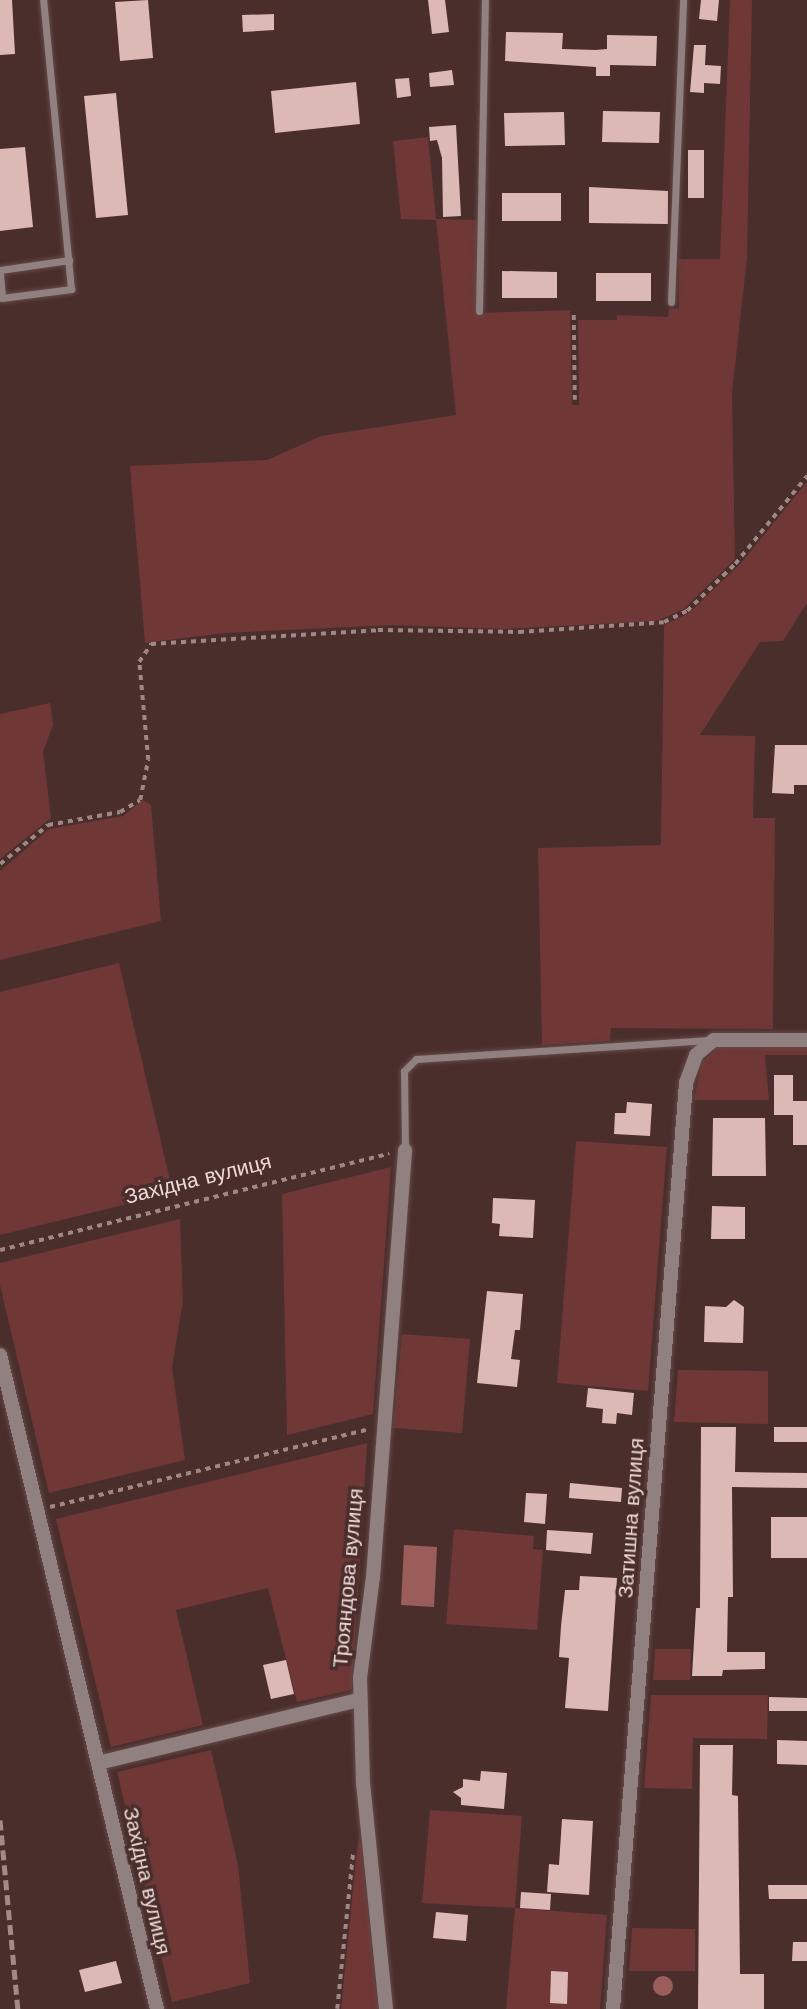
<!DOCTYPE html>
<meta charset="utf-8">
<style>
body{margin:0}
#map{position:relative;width:807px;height:2009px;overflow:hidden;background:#4a2e2c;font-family:"Work Sans",sans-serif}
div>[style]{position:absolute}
.green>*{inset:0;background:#6f3735}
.water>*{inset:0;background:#9a5d5a}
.round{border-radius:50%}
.building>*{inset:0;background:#ddb9b6}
.path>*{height:3.5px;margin-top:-1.75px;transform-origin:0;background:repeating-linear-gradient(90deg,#9e8785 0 5px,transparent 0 10px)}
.roads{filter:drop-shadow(0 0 2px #644a48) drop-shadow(0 0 2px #644a48)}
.lane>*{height:7px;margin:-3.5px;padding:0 3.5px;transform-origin:3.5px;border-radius:3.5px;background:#908180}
.street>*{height:14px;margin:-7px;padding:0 7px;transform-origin:7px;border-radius:7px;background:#908180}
.rail>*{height:5px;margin-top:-2.5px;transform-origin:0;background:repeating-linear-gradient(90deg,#a18a88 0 10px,transparent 0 15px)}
span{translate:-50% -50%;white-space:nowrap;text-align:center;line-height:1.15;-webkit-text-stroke:7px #4a2e2c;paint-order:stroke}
.street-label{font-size:21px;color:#eddad8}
</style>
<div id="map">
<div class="green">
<div style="clip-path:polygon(730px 0,752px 0,747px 258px,732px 393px,735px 559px,684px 609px,657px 621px,505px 629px,393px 625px,225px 633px,145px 643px,130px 466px,267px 460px,321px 436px,456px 415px,436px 220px,401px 219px,393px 141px,428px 137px,436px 219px,477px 220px,476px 313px,570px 310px,572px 405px,579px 405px,578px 320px,617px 320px,617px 315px,668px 317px,669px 309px,679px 308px,679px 259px,720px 259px)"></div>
<div style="clip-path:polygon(807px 482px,807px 603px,783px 641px,760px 642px,700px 735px,755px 736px,753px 818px,775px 818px,773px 1029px,611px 1028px,610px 1041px,542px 1045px,538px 848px,661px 845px,664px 625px,689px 613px,741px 563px)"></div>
<div style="clip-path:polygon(50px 703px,53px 725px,43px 752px,51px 818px,0 859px,0 714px)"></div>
<div style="clip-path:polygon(143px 800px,151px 805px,161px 921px,0 960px,0 871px,49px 829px,123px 816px)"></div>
<div style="clip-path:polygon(119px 963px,173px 1193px,0 1235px,0 992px)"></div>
<div style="clip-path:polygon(730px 1045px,807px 1046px,807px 1055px,765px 1055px,769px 1100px,694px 1100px,702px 1062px,719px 1047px)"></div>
<div style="clip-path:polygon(576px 1141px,667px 1147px,648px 1391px,557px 1383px)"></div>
<div style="clip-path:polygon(391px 1167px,373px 1414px,287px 1435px,282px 1194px)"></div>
<div style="clip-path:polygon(180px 1219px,183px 1301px,172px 1367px,185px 1460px,49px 1493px,0 1285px,0 1263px)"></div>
<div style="clip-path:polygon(402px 1334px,470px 1339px,462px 1433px,393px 1428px)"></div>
<div style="clip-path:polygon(678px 1370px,768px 1371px,768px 1424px,674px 1422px)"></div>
<div style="clip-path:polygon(367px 1443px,352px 1690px,297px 1702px,268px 1588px,176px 1610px,203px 1725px,111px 1747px,56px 1519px)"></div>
<div style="clip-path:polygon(454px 1529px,534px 1536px,533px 1549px,543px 1550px,537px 1630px,446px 1624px)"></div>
<div style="clip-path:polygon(655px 1649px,691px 1649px,690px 1680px,653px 1680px)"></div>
<div style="clip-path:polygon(651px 1695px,768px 1695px,767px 1739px,693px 1738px,692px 1789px,644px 1788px)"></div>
<div style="clip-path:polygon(211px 1750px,238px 1865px,250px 1983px,172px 2002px,117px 1772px)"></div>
<div style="clip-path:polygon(430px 1810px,522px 1816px,515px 1908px,607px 1915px,600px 2009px,506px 2009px,515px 1908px,422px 1903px)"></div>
<div style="clip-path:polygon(360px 1834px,378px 2009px,341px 2009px,357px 1850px)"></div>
<div style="clip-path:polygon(632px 1928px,695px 1929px,695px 1971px,629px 1971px)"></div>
</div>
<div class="water">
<div style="clip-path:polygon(404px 1545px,437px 1547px,434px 1607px,401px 1605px)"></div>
<div class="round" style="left:653px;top:1976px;width:20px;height:20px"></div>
</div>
<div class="building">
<div style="clip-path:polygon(0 0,12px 0,15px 54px,0 55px)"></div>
<div style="clip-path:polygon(148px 0,153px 58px,120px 61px,115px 2px)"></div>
<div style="clip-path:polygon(428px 0,445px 0,449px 32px,432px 34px)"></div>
<div style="clip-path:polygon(701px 0,719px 0,717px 21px,699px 19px)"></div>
<div style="clip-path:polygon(274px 14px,274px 30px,243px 32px,242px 15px)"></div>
<div style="clip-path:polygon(506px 32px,563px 33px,562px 49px,596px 50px,607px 49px,607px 35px,657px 36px,656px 66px,610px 65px,610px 76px,596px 76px,596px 67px,505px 61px)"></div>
<div style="clip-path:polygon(694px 45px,706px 45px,705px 65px,721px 66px,720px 84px,704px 83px,704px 93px,690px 92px)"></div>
<div style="clip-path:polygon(452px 70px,454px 85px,430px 87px,429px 73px)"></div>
<div style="clip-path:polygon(409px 78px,411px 96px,397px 98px,395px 79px)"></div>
<div style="clip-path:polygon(356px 82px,360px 124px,275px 133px,271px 91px)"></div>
<div style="clip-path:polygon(116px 93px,128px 215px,96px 218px,84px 96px)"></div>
<div style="clip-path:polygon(603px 111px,660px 112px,659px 143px,602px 142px)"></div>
<div style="clip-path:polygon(564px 112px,565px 145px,505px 146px,504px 113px)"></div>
<div style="clip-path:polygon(456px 125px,461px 216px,443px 217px,442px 158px,437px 140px,430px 141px,429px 127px)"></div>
<div style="clip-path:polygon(25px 147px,33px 227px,0 231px,0 149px)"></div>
<div style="clip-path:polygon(688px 150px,704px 150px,704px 198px,688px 198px)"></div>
<div style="clip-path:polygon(589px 187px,668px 191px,668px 224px,589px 223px)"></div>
<div style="clip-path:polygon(502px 193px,561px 193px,561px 221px,502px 221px)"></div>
<div style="clip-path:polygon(502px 271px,557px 272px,557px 298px,502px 298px)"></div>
<div style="clip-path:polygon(596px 273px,651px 273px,651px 301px,596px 301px)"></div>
<div style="clip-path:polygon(775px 745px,807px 745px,807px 785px,794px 785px,794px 794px,772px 793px)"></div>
<div style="clip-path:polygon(774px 1075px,793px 1075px,793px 1101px,807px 1101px,807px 1145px,793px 1145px,793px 1115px,774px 1115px)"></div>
<div style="clip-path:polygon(627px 1102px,652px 1104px,650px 1136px,614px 1134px,615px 1113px,626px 1113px)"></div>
<div style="clip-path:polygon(713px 1118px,765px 1118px,766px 1176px,712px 1176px)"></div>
<div style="clip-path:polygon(493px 1198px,535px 1200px,533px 1238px,499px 1236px,500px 1224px,492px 1223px)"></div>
<div style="clip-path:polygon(712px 1206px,745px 1207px,745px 1239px,711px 1239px)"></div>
<div style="clip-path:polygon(487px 1291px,523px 1294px,520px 1330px,515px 1330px,511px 1359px,520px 1360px,517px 1387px,477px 1383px)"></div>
<div style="clip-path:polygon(734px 1300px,744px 1307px,743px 1343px,704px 1342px,705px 1306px,726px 1307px)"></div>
<div style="clip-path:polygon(588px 1388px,634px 1393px,632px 1415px,617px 1413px,616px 1424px,602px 1423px,603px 1409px,586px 1407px)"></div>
<div style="clip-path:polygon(701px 1427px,736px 1427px,735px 1472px,807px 1473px,807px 1488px,732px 1487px,733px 1597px,728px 1597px,727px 1652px,765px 1652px,765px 1669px,723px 1670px,722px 1676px,692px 1676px,696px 1608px,700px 1608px)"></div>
<div style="clip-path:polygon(774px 1427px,807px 1427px,807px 1442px,774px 1442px)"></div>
<div style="clip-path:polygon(570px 1483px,622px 1488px,621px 1502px,569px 1498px)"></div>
<div style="clip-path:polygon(526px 1493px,547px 1494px,545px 1524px,524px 1522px)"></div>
<div style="clip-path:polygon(771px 1517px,807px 1517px,807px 1558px,771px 1558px)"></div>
<div style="clip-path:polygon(547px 1530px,593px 1533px,591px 1554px,546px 1550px)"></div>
<div style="clip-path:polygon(580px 1576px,617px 1578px,608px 1711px,565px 1708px,569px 1658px,559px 1657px,561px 1626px,565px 1590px,579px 1590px)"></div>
<div style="clip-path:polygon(286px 1660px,294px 1694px,271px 1699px,263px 1665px)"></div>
<div style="clip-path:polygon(769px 1697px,807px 1698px,807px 1711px,769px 1711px)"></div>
<div style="clip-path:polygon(777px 1740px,807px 1741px,807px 1765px,777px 1764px)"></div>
<div style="clip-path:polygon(700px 1745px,733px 1745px,732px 1795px,738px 1796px,740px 1974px,764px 1974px,764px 2009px,698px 2009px)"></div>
<div style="clip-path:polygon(481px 1771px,507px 1773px,504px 1809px,461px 1805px,461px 1798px,453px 1792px,463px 1787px,463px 1779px,480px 1781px)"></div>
<div style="clip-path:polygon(562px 1819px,593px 1821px,589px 1895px,547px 1892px,549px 1864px,559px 1865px)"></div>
<div style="clip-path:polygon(768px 1885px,807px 1885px,807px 1899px,769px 1899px)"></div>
<div style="clip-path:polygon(521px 1892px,551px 1894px,550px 1910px,520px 1908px)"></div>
<div style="clip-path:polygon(436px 1912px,468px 1915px,466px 1941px,433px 1938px)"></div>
<div style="clip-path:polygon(793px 1942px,807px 1942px,807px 1961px,792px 1961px)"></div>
<div style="clip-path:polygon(116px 1961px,122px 1983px,85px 1992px,79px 1970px)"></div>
<div style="clip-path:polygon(551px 1971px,568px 1972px,567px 2004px,550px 2003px)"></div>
</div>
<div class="path">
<div style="left:574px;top:315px;width:85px;rotate:89.3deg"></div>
<div style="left:0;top:864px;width:62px;rotate:-39.1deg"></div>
<div style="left:48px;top:825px;width:73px;rotate:-10.2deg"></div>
<div style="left:120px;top:812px;width:23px;rotate:-31deg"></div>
<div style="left:140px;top:800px;width:41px;rotate:-78.7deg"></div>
<div style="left:148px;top:760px;width:98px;rotate:-95.2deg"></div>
<div style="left:139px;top:662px;width:22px;rotate:-56deg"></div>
<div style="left:151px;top:644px;width:227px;rotate:-3.5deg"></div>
<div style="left:378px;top:630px;width:141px;rotate:0.8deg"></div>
<div style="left:519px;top:632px;width:145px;rotate:-3.9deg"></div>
<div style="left:664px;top:622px;width:25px;rotate:-26deg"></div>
<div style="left:687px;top:611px;width:67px;rotate:-44.4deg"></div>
<div style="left:735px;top:564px;width:114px;rotate:-50.7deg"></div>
<div style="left:0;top:1250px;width:401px;rotate:-13.9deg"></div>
<div style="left:50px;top:1507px;width:328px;rotate:-13.7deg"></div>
<div style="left:337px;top:2009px;width:159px;rotate:-84.2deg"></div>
</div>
<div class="roads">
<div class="lane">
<div style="left:0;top:270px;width:70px;rotate:-8.2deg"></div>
<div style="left:0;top:274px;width:24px;rotate:85deg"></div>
<div style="left:2px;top:298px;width:70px;rotate:-7.4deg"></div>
<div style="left:71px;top:289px;width:290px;rotate:-95.5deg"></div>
<div style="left:671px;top:302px;width:302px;rotate:-87.7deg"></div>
<div style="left:479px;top:311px;width:311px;rotate:-88.9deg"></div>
<div style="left:405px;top:1150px;width:79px;rotate:-90.7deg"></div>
<div style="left:404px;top:1071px;width:17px;rotate:-45deg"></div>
<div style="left:416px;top:1059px;width:294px;rotate:-3.7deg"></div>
</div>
<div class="street">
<div style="left:0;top:1355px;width:673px;rotate:76.5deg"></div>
<div style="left:98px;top:1763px;width:268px;rotate:-13.6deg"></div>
<div style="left:386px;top:2009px;width:227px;rotate:-95.8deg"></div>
<div style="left:363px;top:1783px;width:105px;rotate:-91.6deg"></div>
<div style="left:360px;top:1678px;width:102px;rotate:-82.7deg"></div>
<div style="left:373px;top:1577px;width:428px;rotate:-85.7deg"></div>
<div style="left:613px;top:2009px;width:929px;rotate:-85.49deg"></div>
<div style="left:686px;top:1083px;width:30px;rotate:-70deg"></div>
<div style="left:696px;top:1055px;width:23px;rotate:-40deg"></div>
<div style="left:714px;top:1040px;width:93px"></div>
</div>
</div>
<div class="rail">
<div style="left:0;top:1820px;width:190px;rotate:84.6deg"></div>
</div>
<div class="street-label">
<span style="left:198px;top:1179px;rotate:-14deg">Західна вулиця</span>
<span style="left:631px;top:1518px;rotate:-86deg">Затишна вулиця</span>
<span style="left:348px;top:1578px;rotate:-85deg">Трояндова вулиця</span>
<span style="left:147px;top:1881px;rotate:77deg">Західна вулиця</span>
</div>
</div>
